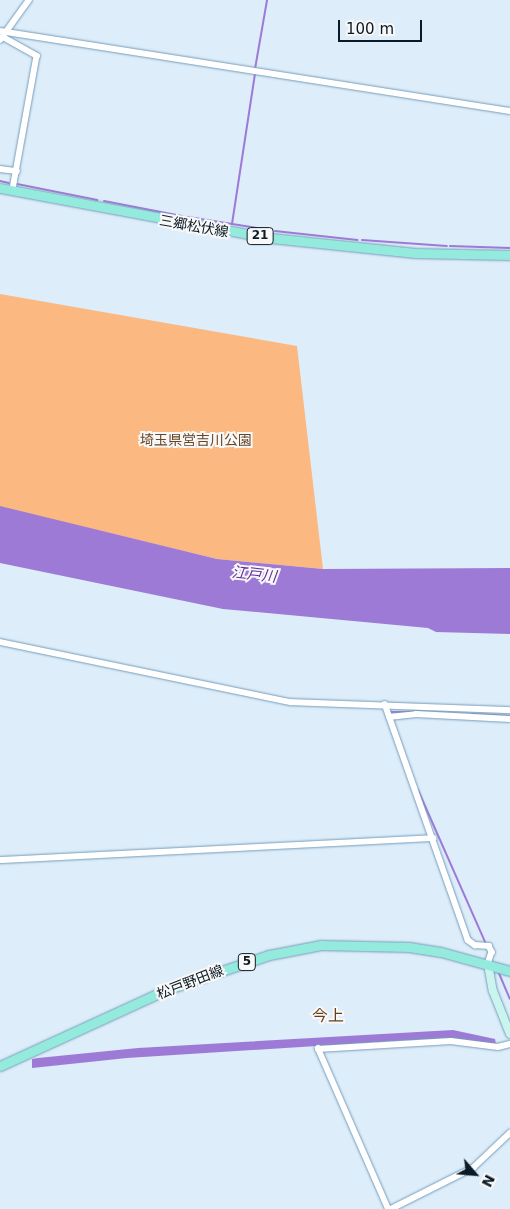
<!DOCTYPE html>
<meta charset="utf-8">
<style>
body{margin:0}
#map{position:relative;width:510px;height:1209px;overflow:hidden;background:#ddedfa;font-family:"DejaVu Sans","Noto Sans JP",sans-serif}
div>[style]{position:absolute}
.green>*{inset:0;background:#fbb981}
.water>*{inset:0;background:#9e7ad7}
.stream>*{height:2px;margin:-1px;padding:0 1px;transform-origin:1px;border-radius:1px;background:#9e7ad7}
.roads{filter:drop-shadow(0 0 1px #769dba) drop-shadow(0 0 1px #769dba)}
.street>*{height:5.5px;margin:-2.75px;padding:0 2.75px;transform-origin:2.75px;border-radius:2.75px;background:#fff}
.secondary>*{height:8px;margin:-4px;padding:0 4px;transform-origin:4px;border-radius:4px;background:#caf4ee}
.primary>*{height:9px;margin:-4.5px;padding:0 4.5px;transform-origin:4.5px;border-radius:4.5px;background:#94eadd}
span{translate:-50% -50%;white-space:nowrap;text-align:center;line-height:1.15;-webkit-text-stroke:4px #f8f8f8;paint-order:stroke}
.shield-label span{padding:1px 4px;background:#f8f8f8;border:1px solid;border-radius:4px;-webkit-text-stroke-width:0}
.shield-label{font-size:12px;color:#0b1a25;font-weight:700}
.street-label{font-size:14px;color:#0b1a25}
.park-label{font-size:14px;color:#694525}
.water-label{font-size:15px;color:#5f2c9a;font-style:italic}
.quarter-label{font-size:16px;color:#6a3f17}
.north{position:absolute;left:450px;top:1149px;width:50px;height:50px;-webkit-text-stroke:4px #f8f8f8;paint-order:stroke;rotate:117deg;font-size:14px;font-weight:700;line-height:20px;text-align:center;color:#0b1a25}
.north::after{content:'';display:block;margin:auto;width:18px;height:22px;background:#0b1a25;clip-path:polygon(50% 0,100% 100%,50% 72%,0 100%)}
.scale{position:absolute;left:338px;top:20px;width:84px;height:22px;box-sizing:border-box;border:2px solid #0b1a25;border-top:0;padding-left:6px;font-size:15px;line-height:18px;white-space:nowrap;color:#0b1a25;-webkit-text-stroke:4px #f8f8f8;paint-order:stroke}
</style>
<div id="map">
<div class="green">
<div style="clip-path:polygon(0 294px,297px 346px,323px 569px,217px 559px,0 507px)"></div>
</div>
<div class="water">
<div style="clip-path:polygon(0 506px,217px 559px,323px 569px,510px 568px,510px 634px,436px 632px,428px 628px,223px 609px,0 563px)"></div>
<div style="clip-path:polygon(453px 1030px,495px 1039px,496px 1044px,451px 1038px,395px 1041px,127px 1058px,32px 1068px,32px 1059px,38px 1058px,138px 1048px)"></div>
</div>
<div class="stream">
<div style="left:255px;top:69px;width:70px;rotate:-80.1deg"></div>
<div style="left:0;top:181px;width:9px;rotate:13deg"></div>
<div style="left:17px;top:184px;width:82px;rotate:11.3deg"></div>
<div style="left:104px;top:201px;width:79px;rotate:10.9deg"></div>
<div style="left:188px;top:217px;width:83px;rotate:9deg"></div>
<div style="left:232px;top:224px;width:152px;rotate:-81.3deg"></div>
<div style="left:275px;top:231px;width:83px;rotate:6.2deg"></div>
<div style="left:362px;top:240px;width:85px;rotate:4deg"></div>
<div style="left:450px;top:246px;width:60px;rotate:1.9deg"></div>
<div style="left:390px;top:712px;width:23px"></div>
<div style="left:472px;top:714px;width:38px;rotate:3deg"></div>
<div style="left:418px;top:790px;width:168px;rotate:66.2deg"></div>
<div style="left:498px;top:971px;width:30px;rotate:67deg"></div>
</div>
<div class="roads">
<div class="street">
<div style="left:0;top:31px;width:516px;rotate:8.91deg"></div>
<div style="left:3px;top:37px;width:39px;rotate:29deg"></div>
<div style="left:37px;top:56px;width:136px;rotate:100.2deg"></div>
<div style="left:0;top:40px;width:49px;rotate:-54.1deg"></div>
<div style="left:0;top:169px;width:17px;rotate:7deg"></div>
<div style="left:0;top:642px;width:297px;rotate:11.7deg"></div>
<div style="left:291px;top:702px;width:219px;rotate:2.1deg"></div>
<div style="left:385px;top:704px;width:250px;rotate:70.6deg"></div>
<div style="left:468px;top:940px;width:9px;rotate:36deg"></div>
<div style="left:475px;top:945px;width:14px;rotate:4deg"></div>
<div style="left:489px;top:946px;width:7px;rotate:63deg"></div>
<div style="left:492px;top:952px;width:13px;rotate:108deg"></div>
<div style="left:389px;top:717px;width:27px;rotate:-6deg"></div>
<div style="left:416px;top:714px;width:94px;rotate:3deg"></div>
<div style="left:0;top:860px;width:434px;rotate:-2.9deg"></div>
<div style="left:388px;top:1209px;width:175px;rotate:-113.6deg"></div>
<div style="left:318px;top:1049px;width:133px;rotate:-3.4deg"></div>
<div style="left:451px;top:1041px;width:47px;rotate:7.3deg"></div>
<div style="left:498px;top:1047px;width:12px;rotate:-14deg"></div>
<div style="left:391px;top:1209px;width:92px;rotate:-26.6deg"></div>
<div style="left:473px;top:1168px;width:51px;rotate:-43.4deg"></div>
</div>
<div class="secondary">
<div style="left:488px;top:964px;width:27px;rotate:80deg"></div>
<div style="left:493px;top:991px;width:46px;rotate:68.4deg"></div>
</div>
<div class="primary">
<div style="left:0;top:188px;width:276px;rotate:10.5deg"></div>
<div style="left:271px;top:238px;width:145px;rotate:5.9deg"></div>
<div style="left:415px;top:253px;width:95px;rotate:1.2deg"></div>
<div style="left:0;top:1066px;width:183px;rotate:-24.6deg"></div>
<div style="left:166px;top:990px;width:109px;rotate:-18.8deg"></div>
<div style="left:269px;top:955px;width:53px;rotate:-10.9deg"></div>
<div style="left:321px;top:945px;width:88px;rotate:1.3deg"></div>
<div style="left:409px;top:947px;width:32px;rotate:9deg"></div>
<div style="left:441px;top:952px;width:72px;rotate:15.4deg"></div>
</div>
</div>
<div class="shield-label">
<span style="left:260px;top:236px">21</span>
<span style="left:247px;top:962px">5</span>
</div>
<div class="street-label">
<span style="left:194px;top:226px;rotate:10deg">三郷松伏線</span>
<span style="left:190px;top:982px;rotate:-21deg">松戸野田線</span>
</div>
<div class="park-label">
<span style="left:196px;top:440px">埼玉県営吉川公園</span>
</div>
<div class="water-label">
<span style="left:254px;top:575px;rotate:6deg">江戸川</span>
</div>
<div class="quarter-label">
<span style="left:328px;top:1016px">今上</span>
</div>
<div class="north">N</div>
<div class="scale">100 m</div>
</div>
